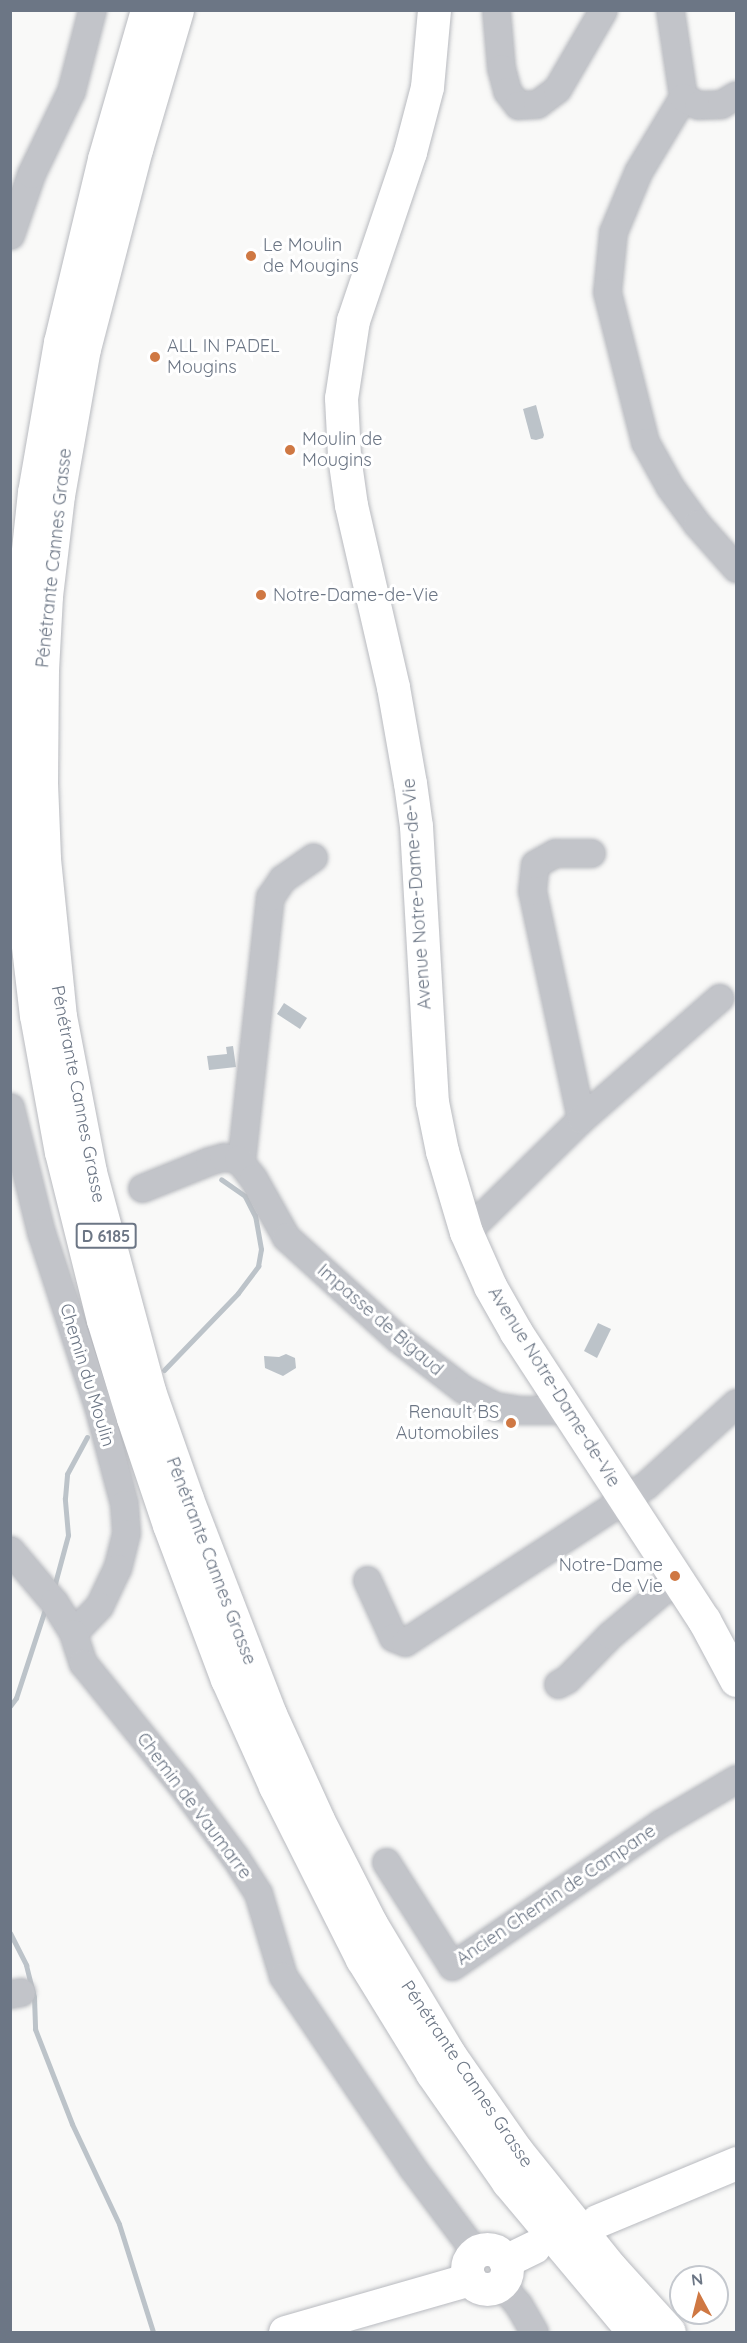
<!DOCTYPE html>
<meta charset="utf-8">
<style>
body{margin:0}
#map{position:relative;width:747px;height:2343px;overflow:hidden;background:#f9f9f8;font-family:Quicksand,sans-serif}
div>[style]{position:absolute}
.water>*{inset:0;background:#bcc3c9}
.stream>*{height:5px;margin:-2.5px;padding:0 2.5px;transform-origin:2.5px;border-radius:2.5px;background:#bcc3c9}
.roads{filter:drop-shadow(0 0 2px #b8babf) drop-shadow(0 0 2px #b8babf)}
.minor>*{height:27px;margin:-13.5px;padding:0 13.5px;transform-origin:13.5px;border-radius:13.5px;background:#c2c4c9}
.major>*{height:33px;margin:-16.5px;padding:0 16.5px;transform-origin:16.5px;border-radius:16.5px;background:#fff}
.major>.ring{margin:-16.5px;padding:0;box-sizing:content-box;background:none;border:33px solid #fff;border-radius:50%}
.highway>*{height:33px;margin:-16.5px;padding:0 16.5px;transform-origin:16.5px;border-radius:16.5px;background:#fff}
.dots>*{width:16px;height:16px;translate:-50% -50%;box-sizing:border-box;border:3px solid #fff;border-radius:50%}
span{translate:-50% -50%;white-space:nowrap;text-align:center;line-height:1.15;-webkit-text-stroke:6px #fff;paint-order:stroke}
.shield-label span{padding:2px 4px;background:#fff;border:2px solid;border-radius:4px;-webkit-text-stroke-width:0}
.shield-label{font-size:16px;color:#6c7685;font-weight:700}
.poi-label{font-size:18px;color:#6c7685}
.left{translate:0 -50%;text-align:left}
.right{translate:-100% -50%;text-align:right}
.street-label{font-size:18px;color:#6c7685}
.frame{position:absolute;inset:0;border:12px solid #6c7685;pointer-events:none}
.north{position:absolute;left:669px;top:2265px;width:60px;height:60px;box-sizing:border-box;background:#fff;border:2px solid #c4c8ce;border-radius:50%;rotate:353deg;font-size:16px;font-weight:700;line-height:24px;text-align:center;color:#6c7685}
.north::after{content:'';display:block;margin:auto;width:21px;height:27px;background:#cf7843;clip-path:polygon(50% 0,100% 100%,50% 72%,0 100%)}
</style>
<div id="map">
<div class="water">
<div style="clip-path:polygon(536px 405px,544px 435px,543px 438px,536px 440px,531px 439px,523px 409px)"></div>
<div style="clip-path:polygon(284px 1003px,307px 1018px,300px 1029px,277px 1014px)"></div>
<div style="clip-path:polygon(233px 1046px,236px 1067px,209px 1070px,207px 1056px,227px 1054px,226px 1047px)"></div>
<div style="clip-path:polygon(598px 1323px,611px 1329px,597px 1358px,584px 1351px)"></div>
<div style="clip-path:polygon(286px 1354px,295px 1358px,296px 1368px,283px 1376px,265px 1368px,264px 1356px,279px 1357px)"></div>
</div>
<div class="stream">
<div style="left:164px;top:1370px;width:107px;rotate:-46.1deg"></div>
<div style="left:238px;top:1293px;width:34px;rotate:-53deg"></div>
<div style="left:258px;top:1266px;width:17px;rotate:-80deg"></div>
<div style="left:261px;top:1249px;width:34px;rotate:-100deg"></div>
<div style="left:255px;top:1216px;width:22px;rotate:-117deg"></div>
<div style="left:245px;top:1196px;width:29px;rotate:-145deg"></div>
<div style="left:54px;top:1587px;width:54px;rotate:-74.9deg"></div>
<div style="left:68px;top:1535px;width:37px;rotate:-95deg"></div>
<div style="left:65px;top:1498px;width:24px;rotate:-85deg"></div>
<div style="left:67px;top:1474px;width:42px;rotate:-61.6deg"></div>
<div style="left:10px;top:1706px;width:10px;rotate:-53deg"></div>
<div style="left:16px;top:1698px;width:97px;rotate:-71.9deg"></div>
<div style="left:10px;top:1933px;width:36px;rotate:63deg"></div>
<div style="left:26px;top:1965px;width:33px;rotate:76deg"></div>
<div style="left:34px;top:1997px;width:32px;rotate:88deg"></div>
<div style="left:35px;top:2029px;width:102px;rotate:68.7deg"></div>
<div style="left:72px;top:2124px;width:110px;rotate:64.8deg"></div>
<div style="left:119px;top:2224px;width:113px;rotate:72.5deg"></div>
</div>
<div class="roads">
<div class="minor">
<div style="left:496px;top:10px;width:58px;rotate:85.1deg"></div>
<div style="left:501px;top:68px;width:24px;rotate:75deg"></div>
<div style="left:507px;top:91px;width:18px;rotate:52deg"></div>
<div style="left:518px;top:105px;width:19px;rotate:-3deg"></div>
<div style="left:537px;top:104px;width:25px;rotate:-37deg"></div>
<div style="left:557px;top:89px;width:91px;rotate:-59.8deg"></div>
<div style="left:670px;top:10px;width:88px;rotate:81.5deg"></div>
<div style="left:683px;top:97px;width:87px;rotate:121deg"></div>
<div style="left:638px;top:172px;width:65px;rotate:112.6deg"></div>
<div style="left:613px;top:232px;width:60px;rotate:95.7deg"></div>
<div style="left:607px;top:292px;width:155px;rotate:75.8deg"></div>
<div style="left:645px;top:442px;width:51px;rotate:60.9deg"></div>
<div style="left:670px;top:487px;width:46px;rotate:53.9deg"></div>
<div style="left:697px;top:524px;width:59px;rotate:48.4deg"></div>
<div style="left:683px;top:97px;width:17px;rotate:28deg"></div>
<div style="left:698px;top:105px;width:23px;rotate:-2deg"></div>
<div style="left:721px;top:104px;width:17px;rotate:-31deg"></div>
<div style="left:10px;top:235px;width:65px;rotate:-71deg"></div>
<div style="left:31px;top:174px;width:92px;rotate:-64.3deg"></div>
<div style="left:71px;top:91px;width:84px;rotate:-75.5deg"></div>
<div style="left:10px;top:1107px;width:129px;rotate:76.1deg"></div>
<div style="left:41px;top:1232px;width:183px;rotate:71.9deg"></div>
<div style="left:98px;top:1406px;width:101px;rotate:75.1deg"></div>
<div style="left:124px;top:1504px;width:29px;rotate:86deg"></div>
<div style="left:126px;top:1533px;width:36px;rotate:104deg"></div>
<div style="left:117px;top:1568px;width:42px;rotate:115.3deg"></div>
<div style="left:99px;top:1606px;width:37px;rotate:134deg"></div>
<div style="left:581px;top:1119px;width:233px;rotate:-102.1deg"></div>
<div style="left:532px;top:891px;width:27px;rotate:-84deg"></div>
<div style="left:535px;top:864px;width:23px;rotate:-29deg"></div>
<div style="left:555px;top:853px;width:36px"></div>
<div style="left:238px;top:1159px;width:7px;rotate:-56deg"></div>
<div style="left:242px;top:1153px;width:258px;rotate:-83.8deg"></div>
<div style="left:270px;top:897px;width:22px;rotate:-56deg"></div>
<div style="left:282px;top:879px;width:38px;rotate:-35deg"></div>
<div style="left:142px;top:1188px;width:72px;rotate:-21.9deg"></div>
<div style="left:209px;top:1161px;width:15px;rotate:-16deg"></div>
<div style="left:223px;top:1157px;width:15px;rotate:8deg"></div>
<div style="left:238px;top:1159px;width:24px;rotate:52deg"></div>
<div style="left:253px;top:1178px;width:68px;rotate:60.8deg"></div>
<div style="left:286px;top:1237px;width:150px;rotate:42.3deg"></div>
<div style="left:397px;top:1338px;width:83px;rotate:37.7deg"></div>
<div style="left:463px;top:1389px;width:36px;rotate:28deg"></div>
<div style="left:495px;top:1406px;width:24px;rotate:9deg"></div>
<div style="left:519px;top:1410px;width:49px"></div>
<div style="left:466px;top:1232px;width:161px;rotate:-44.5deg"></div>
<div style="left:581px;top:1119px;width:184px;rotate:-41.2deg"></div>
<div style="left:10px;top:1550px;width:68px;rotate:49.8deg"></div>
<div style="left:54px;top:1602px;width:36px;rotate:58deg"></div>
<div style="left:73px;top:1633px;width:32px;rotate:72deg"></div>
<div style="left:83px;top:1663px;width:154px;rotate:51.1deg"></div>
<div style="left:180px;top:1783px;width:92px;rotate:53.4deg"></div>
<div style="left:235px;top:1857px;width:43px;rotate:57.4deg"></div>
<div style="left:258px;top:1893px;width:87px;rotate:73.2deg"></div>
<div style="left:283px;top:1976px;width:229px;rotate:56deg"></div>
<div style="left:411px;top:2166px;width:109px;rotate:53.2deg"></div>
<div style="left:367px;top:1580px;width:63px;rotate:65.5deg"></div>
<div style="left:393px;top:1637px;width:13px;rotate:23deg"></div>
<div style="left:405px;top:1642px;width:288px;rotate:-33.1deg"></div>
<div style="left:646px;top:1485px;width:122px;rotate:-42.3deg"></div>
<div style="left:558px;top:1684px;width:10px;rotate:-29deg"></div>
<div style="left:567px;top:1679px;width:62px;rotate:-45.7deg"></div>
<div style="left:610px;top:1635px;width:87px;rotate:-40.3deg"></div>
<div style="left:386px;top:1862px;width:123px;rotate:57.6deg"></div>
<div style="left:452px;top:1966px;width:253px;rotate:-34.4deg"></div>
<div style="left:661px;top:1823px;width:87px;rotate:-30.4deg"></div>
<div style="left:10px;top:1994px;width:11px;rotate:-10deg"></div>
<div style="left:501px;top:2284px;width:26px;rotate:50deg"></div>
<div style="left:518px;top:2304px;width:32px;rotate:60deg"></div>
</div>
<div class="major">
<div style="left:434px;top:10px;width:77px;rotate:95.2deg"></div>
<div style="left:427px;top:87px;width:67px;rotate:104.7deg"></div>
<div style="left:410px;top:152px;width:177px;rotate:108.7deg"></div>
<div style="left:353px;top:320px;width:79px;rotate:98.7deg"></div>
<div style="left:341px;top:398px;width:58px;rotate:87deg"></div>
<div style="left:344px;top:456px;width:49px;rotate:81.9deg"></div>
<div style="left:351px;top:505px;width:187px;rotate:77deg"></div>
<div style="left:393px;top:687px;width:97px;rotate:80deg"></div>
<div style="left:410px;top:783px;width:43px;rotate:82.1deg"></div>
<div style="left:416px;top:826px;width:276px;rotate:86.7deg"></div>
<div style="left:432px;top:1102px;width:50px;rotate:78.5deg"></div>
<div style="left:442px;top:1151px;width:84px;rotate:73.5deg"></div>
<div style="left:466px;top:1232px;width:59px;rotate:66deg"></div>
<div style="left:490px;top:1286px;width:53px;rotate:60.5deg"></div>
<div style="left:516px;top:1332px;width:344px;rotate:56.9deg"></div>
<div style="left:704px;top:1620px;width:68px;rotate:61.9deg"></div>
<div style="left:597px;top:2221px;width:151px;rotate:-22.6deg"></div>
<div class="ring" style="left:467px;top:2249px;width:7px;height:7px"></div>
<div style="left:505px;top:2261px;width:32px;rotate:-26deg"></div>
<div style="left:285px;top:2332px;width:192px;rotate:-16deg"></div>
</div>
<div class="highway">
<div style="left:147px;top:10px;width:155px;rotate:106.1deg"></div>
<div style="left:104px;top:159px;width:188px;rotate:103.5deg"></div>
<div style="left:60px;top:342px;width:152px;rotate:99.8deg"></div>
<div style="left:34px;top:492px;width:144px;rotate:96deg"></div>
<div style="left:19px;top:635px;width:81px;rotate:91.4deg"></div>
<div style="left:17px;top:716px;width:153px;rotate:89.3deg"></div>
<div style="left:19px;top:869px;width:147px;rotate:83.4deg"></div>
<div style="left:36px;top:1015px;width:139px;rotate:79.7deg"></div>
<div style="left:61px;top:1152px;width:173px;rotate:76deg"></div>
<div style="left:103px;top:1320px;width:102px;rotate:73deg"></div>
<div style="left:133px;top:1418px;width:113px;rotate:71.4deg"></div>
<div style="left:169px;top:1525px;width:165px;rotate:69.4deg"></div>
<div style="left:227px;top:1679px;width:117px;rotate:65.8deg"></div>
<div style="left:275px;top:1786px;width:194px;rotate:63.3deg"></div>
<div style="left:362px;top:1959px;width:134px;rotate:58.4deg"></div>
<div style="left:432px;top:2073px;width:133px;rotate:55.1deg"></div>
<div style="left:508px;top:2182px;width:196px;rotate:50deg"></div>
<div style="left:177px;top:10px;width:145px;rotate:106.4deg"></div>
<div style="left:136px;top:149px;width:206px;rotate:104.6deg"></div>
<div style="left:84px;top:348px;width:149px;rotate:100deg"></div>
<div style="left:58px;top:495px;width:102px;rotate:96.8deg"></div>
<div style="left:46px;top:596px;width:73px;rotate:93.1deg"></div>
<div style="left:42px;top:669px;width:114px;rotate:90.5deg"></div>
<div style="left:41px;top:783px;width:76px;rotate:87.7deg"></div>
<div style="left:44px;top:859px;width:158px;rotate:84.2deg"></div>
<div style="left:60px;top:1016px;width:159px;rotate:79.1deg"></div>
<div style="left:90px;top:1172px;width:227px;rotate:74.9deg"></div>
<div style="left:149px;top:1391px;width:114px;rotate:70.6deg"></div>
<div style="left:187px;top:1499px;width:230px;rotate:68.9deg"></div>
<div style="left:270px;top:1714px;width:116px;rotate:65.6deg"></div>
<div style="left:318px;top:1820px;width:117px;rotate:63deg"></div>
<div style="left:371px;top:1924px;width:152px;rotate:59deg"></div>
<div style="left:449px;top:2054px;width:117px;rotate:55.1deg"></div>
<div style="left:516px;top:2150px;width:151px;rotate:51.2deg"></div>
<div style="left:611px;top:2268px;width:86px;rotate:47.8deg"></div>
</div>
</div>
<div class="dots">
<div style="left:251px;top:256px;background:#cf7843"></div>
<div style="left:155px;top:357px;background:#cf7843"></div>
<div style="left:290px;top:450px;background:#cf7843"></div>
<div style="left:261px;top:595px;background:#cf7843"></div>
<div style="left:511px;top:1423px;background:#cf7843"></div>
<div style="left:675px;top:1576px;background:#cf7843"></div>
</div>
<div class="shield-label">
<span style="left:106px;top:1236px">D 6185</span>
</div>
<div class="poi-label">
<span class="left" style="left:263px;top:256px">Le Moulin<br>de Mougins</span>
<span class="left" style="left:167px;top:357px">ALL IN PADEL<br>Mougins</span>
<span class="left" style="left:302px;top:450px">Moulin de<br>Mougins</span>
<span class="left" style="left:273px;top:595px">Notre-Dame-de-Vie</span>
<span class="right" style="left:499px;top:1423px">Renault BS<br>Automobiles</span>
<span class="right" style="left:663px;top:1576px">Notre-Dame<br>de Vie</span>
</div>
<div class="street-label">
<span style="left:54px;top:558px;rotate:-84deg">Pénétrante Cannes Grasse</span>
<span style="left:417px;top:894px;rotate:-94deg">Avenue Notre-Dame-de-Vie</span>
<span style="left:78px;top:1094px;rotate:79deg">Pénétrante Cannes Grasse</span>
<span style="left:380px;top:1320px;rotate:41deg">Impasse de Bigaud</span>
<span style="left:87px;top:1375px;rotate:73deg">Chemin du Moulin</span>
<span style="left:554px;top:1387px;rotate:58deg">Avenue Notre-Dame-de-Vie</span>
<span style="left:211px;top:1561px;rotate:69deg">Pénétrante Cannes Grasse</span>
<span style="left:194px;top:1806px;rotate:53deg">Chemin de Vaumarre</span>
<span style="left:556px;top:1895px;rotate:-34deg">Ancien Chemin de Campane</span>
<span style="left:467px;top:2074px;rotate:56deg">Pénétrante Cannes Grasse</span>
</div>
<div class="frame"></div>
<div class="north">N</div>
</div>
